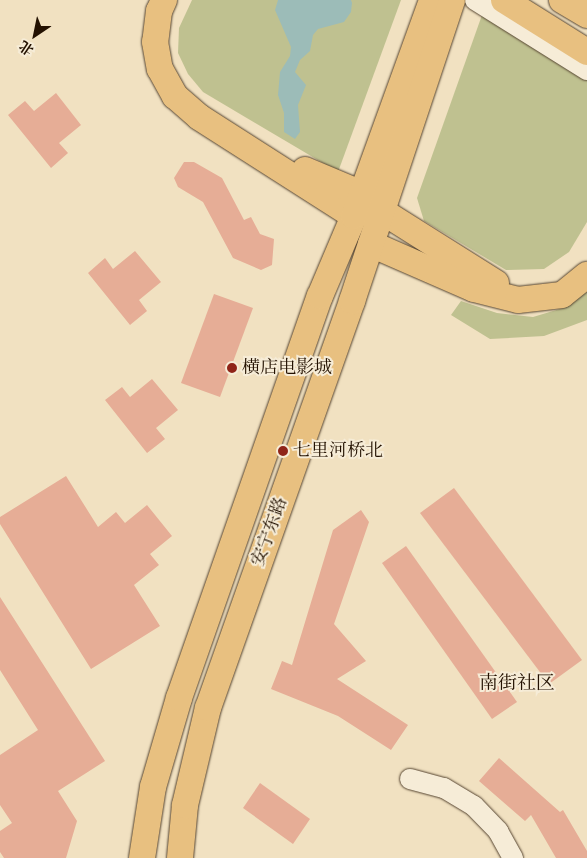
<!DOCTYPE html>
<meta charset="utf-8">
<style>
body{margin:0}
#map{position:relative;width:587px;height:858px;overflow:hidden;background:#f1e1c1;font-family:"Old Standard TT","Noto Serif SC",serif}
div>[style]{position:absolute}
.green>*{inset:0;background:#bfc190}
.water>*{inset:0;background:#9cbcb8}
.building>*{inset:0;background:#e6ad96}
.roads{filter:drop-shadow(0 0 1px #564531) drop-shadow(0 0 1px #564531)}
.minor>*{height:20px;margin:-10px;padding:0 10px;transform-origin:10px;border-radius:10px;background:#f6ecd7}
.major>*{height:26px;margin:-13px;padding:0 13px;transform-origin:13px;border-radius:13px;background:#e8c080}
.dots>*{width:14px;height:14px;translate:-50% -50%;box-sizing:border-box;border:2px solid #f6ecd7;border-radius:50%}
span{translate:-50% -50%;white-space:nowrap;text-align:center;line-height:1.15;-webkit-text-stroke:4px #f6ecd7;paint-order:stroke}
.poi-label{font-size:18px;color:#231101}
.left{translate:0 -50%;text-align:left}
.street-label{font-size:18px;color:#231101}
.neighbourhood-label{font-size:19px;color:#231101}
.north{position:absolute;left:10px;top:10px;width:50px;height:50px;-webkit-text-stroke:4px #f6ecd7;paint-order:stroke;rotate:214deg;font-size:14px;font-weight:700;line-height:20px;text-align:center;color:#231101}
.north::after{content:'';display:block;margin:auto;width:18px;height:22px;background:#231101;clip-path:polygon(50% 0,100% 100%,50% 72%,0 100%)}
</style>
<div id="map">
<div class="green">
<div style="clip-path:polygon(192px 0,401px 0,338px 172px,203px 92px,188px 74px,178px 53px,179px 28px)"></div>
<div style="clip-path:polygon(482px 15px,587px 78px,587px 222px,569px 252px,544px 269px,506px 270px,424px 221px,417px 198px)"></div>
<div style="clip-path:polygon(587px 291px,587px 320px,544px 336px,490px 339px,451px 315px,461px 301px,497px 313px,533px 317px,563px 308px)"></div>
</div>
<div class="water">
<div style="clip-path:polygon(278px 0,351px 0,352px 3px,351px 12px,344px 22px,318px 29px,313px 35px,310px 51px,300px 60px,295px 72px,306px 85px,298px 105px,300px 132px,295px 139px,284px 132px,284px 113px,278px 95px,280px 72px,290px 56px,291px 47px,275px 10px)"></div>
</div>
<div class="building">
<div style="clip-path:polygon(56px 93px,81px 125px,59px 143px,68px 153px,51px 168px,8px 115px,25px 101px,34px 111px)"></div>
<div style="clip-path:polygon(184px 162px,194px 162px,222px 178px,244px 220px,251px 217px,260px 234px,274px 239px,272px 265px,261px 270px,233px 258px,203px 202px,178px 187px,174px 178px)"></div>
<div style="clip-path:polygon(135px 251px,161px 282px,139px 300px,147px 311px,130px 325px,88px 273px,105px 258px,113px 269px)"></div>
<div style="clip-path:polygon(214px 294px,253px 308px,220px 397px,181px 383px)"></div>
<div style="clip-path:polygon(152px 379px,178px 410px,156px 428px,165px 439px,147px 453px,105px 400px,122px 387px,130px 397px)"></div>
<div style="clip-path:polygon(66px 476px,98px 527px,116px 512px,125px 523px,147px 505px,172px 536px,150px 554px,159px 565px,134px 585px,160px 626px,91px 669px,0 524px,0 517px)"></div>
<div style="clip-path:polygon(454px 488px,582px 660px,549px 684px,420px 513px)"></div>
<div style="clip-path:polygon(361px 510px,369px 522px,334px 624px,366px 661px,337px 679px,408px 725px,391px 750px,338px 716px,271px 689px,282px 661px,292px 665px,333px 530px)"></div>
<div style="clip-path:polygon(406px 546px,517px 702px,492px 719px,382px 563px)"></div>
<div style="clip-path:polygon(0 597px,105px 761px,58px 791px,77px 821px,66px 858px,4px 858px,0 852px,0 831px,12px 823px,0 805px,0 755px,38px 730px,0 670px)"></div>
<div style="clip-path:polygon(499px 758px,560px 812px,563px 810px,587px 851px,587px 858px,556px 858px,531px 815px,525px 821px,479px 781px)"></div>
<div style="clip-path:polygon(260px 783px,310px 819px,293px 844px,243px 808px)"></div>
</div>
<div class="roads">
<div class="minor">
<div style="left:475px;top:0;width:132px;rotate:32deg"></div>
<div style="left:410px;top:779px;width:35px;rotate:15deg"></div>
<div style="left:444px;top:788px;width:35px;rotate:31deg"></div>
<div style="left:474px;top:806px;width:35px;rotate:46deg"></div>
<div style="left:498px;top:831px;width:31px;rotate:61deg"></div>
</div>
<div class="major">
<div style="left:164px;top:0;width:12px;rotate:114deg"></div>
<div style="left:159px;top:11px;width:31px;rotate:97deg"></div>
<div style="left:155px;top:42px;width:27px;rotate:80deg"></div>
<div style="left:160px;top:69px;width:31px;rotate:61deg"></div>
<div style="left:175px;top:96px;width:32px;rotate:41deg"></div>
<div style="left:199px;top:117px;width:184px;rotate:32.6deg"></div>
<div style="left:504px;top:0;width:98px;rotate:32.1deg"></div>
<div style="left:562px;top:0;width:29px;rotate:31deg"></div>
<div style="left:305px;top:170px;width:62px;rotate:22.8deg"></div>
<div style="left:380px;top:210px;width:137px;rotate:32.2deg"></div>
<div style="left:371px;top:244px;width:112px;rotate:23.6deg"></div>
<div style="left:474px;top:289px;width:45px;rotate:14deg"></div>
<div style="left:518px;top:300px;width:44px;rotate:-6.5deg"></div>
<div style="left:562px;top:295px;width:32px;rotate:-39deg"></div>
<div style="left:142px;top:858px;width:72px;rotate:-81.2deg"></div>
<div style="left:153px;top:787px;width:93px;rotate:-73.7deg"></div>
<div style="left:179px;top:698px;width:426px;rotate:-70.7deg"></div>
<div style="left:320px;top:296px;width:87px;rotate:-67deg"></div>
<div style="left:354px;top:216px;width:230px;rotate:-70.1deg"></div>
<div style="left:180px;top:858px;width:53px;rotate:-84.6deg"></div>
<div style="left:185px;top:805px;width:100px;rotate:-76.7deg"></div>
<div style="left:208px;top:708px;width:432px;rotate:-70.5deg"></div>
<div style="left:352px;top:301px;width:317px;rotate:-71.6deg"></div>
</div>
</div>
<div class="dots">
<div style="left:232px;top:368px;background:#8f2418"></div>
<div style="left:283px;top:451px;background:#8f2418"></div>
</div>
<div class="poi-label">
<span class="left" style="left:242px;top:368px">横店电影城</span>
<span class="left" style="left:293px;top:451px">七里河桥北</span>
</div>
<div class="street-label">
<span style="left:270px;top:532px;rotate:-70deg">安宁东路</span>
</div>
<div class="neighbourhood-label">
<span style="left:517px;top:685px">南街社区</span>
</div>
<div class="north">北</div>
</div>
